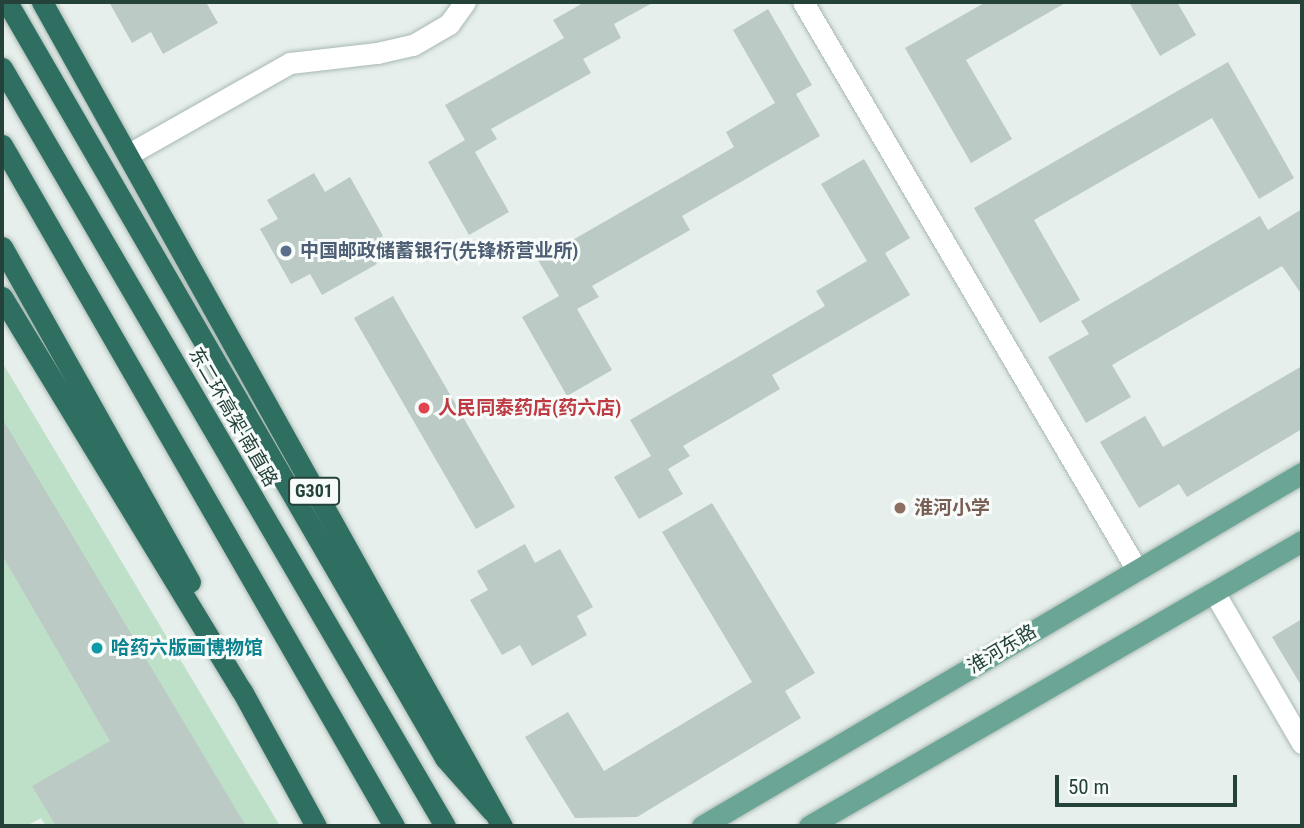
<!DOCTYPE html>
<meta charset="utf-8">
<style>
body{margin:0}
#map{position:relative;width:1304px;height:828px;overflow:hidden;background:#e6efeb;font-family:"Roboto Condensed","Noto Sans SC",sans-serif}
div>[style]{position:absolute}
.green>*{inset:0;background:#bfe0c8}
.building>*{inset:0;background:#bbcac4}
.roads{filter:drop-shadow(0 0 2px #a8b8b2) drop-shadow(0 0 2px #a8b8b2)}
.minor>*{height:21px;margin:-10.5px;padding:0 10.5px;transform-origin:10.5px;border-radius:10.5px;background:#fff}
.major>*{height:21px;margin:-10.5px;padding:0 10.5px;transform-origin:10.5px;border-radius:10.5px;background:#6aa596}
.highway>*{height:21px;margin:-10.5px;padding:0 10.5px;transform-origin:10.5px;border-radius:10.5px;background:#2f6f62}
.dots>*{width:19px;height:19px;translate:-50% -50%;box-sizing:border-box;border:4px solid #f7fbf9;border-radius:50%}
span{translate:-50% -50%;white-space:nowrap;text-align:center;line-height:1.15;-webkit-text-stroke:6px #f7fbf9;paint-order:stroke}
.shield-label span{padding:2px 5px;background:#f7fbf9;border:2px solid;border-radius:5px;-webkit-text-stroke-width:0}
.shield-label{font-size:18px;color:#24423a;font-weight:700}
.service-label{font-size:19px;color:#4e5e75;font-weight:700}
.left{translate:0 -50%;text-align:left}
.health-label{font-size:19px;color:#be3a42;font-weight:700}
.street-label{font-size:19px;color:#24423a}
.education-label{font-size:19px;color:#785e54;font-weight:700}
.culture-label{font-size:19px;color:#0d838f;font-weight:700}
.frame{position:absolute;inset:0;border:4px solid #24423a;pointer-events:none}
.scale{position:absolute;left:1055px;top:775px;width:182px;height:32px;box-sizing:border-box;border:4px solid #24423a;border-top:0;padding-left:9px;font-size:21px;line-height:24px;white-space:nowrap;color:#24423a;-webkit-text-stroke:5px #f7fbf9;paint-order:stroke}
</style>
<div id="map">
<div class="green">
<div style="clip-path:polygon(2px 362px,280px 826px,46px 826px,41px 818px,26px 826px,2px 826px)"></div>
</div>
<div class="building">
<div style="clip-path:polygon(109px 2px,211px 2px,207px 4px,218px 23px,163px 54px,151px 32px,132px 43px)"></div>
<div style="clip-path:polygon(585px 2px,654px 2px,614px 24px,621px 38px,583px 59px,591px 73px,491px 129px,497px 139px,475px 152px,509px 212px,469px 235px,428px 162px,465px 140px,445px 105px,564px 38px,553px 20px)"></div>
<div style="clip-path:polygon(986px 2px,1067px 2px,966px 60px,1012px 139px,971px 163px,905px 48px)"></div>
<div style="clip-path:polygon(1129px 2px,1177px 2px,1196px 35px,1160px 56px)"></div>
<div style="clip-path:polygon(768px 9px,812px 85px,796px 94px,820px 136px,682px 216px,690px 230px,592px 286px,599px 297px,577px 309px,612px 370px,567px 396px,522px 317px,559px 296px,538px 260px,734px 147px,726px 132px,775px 103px,733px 30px)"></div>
<div style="clip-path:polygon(1228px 62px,1294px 178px,1259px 199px,1212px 118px,1034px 220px,1080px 300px,1040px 323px,974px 208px)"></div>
<div style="clip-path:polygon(864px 159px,910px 238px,885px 253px,910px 295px,772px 375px,780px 389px,683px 446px,690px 456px,668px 469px,683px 494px,639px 519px,614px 477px,651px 456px,630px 420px,825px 306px,816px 291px,867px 261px,821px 184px)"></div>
<div style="clip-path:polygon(314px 173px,325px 192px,350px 177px,383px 236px,366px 245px,377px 264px,322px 295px,310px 274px,291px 284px,260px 229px,278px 219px,267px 200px)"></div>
<div style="clip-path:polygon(1302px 209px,1302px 295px,1282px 266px,1112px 365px,1131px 397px,1086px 423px,1048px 357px,1089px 334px,1081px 321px,1260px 216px,1268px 230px)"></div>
<div style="clip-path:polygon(393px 296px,515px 507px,476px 529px,354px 318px)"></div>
<div style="clip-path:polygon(1302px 366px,1302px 429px,1187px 497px,1179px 484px,1139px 508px,1100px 442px,1145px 416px,1163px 447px)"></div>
<div style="clip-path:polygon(2px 418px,246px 826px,56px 826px,32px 786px,110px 741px,2px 555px)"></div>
<div style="clip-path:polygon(712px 503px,815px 673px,785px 691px,801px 718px,637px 817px,575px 818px,525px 737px,568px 712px,604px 771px,752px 682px,662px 532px)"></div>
<div style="clip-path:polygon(525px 544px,535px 563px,560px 549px,593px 607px,577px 616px,587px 635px,532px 666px,520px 645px,502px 655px,470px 600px,488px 590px,477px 571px)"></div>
<div style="clip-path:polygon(1302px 619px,1302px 687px,1272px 637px)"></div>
</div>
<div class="roads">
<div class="minor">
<div style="left:803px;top:2px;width:659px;rotate:59.54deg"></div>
<div style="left:129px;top:154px;width:185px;rotate:-29.5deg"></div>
<div style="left:290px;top:63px;width:88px;rotate:-6.6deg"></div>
<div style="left:377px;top:53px;width:37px;rotate:-13deg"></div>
<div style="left:413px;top:45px;width:42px;rotate:-30.3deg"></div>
<div style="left:449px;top:24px;width:27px;rotate:-54deg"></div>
<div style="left:1214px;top:592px;width:175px;rotate:59.8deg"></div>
</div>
<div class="major">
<div style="left:702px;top:826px;width:696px;rotate:-30.47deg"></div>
<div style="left:809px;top:826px;width:569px;rotate:-30.03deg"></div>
</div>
<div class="highway">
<div style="left:7px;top:2px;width:874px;rotate:59.91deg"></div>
<div style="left:445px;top:758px;width:71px;rotate:48.4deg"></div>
<div style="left:42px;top:2px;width:944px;rotate:60.83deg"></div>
<div style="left:2px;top:68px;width:878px;rotate:59.7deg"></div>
<div style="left:2px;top:145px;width:786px;rotate:60.07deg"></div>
<div style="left:2px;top:247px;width:384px;rotate:60.7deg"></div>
<div style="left:2px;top:297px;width:461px;rotate:58.7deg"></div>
<div style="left:242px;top:691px;width:154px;rotate:61.3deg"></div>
</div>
</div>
<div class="dots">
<div style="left:286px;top:251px;background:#5c6f8a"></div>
<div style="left:424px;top:408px;background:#e0444e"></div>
<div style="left:900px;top:508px;background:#8d6e63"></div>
<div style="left:97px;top:648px;background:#0f9aa8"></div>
</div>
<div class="shield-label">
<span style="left:314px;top:491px">G301</span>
</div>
<div class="service-label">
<span class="left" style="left:300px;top:251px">中国邮政储蓄银行(先锋桥营业所)</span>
</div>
<div class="health-label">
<span class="left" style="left:438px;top:408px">人民同泰药店(药六店)</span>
</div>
<div class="street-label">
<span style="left:233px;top:417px;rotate:60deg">东二环高架-南直路</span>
<span style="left:1002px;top:649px;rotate:-31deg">淮河东路</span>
</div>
<div class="education-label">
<span class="left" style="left:914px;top:508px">淮河小学</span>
</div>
<div class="culture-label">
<span class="left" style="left:111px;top:648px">哈药六版画博物馆</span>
</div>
<div class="frame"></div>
<div class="scale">50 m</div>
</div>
